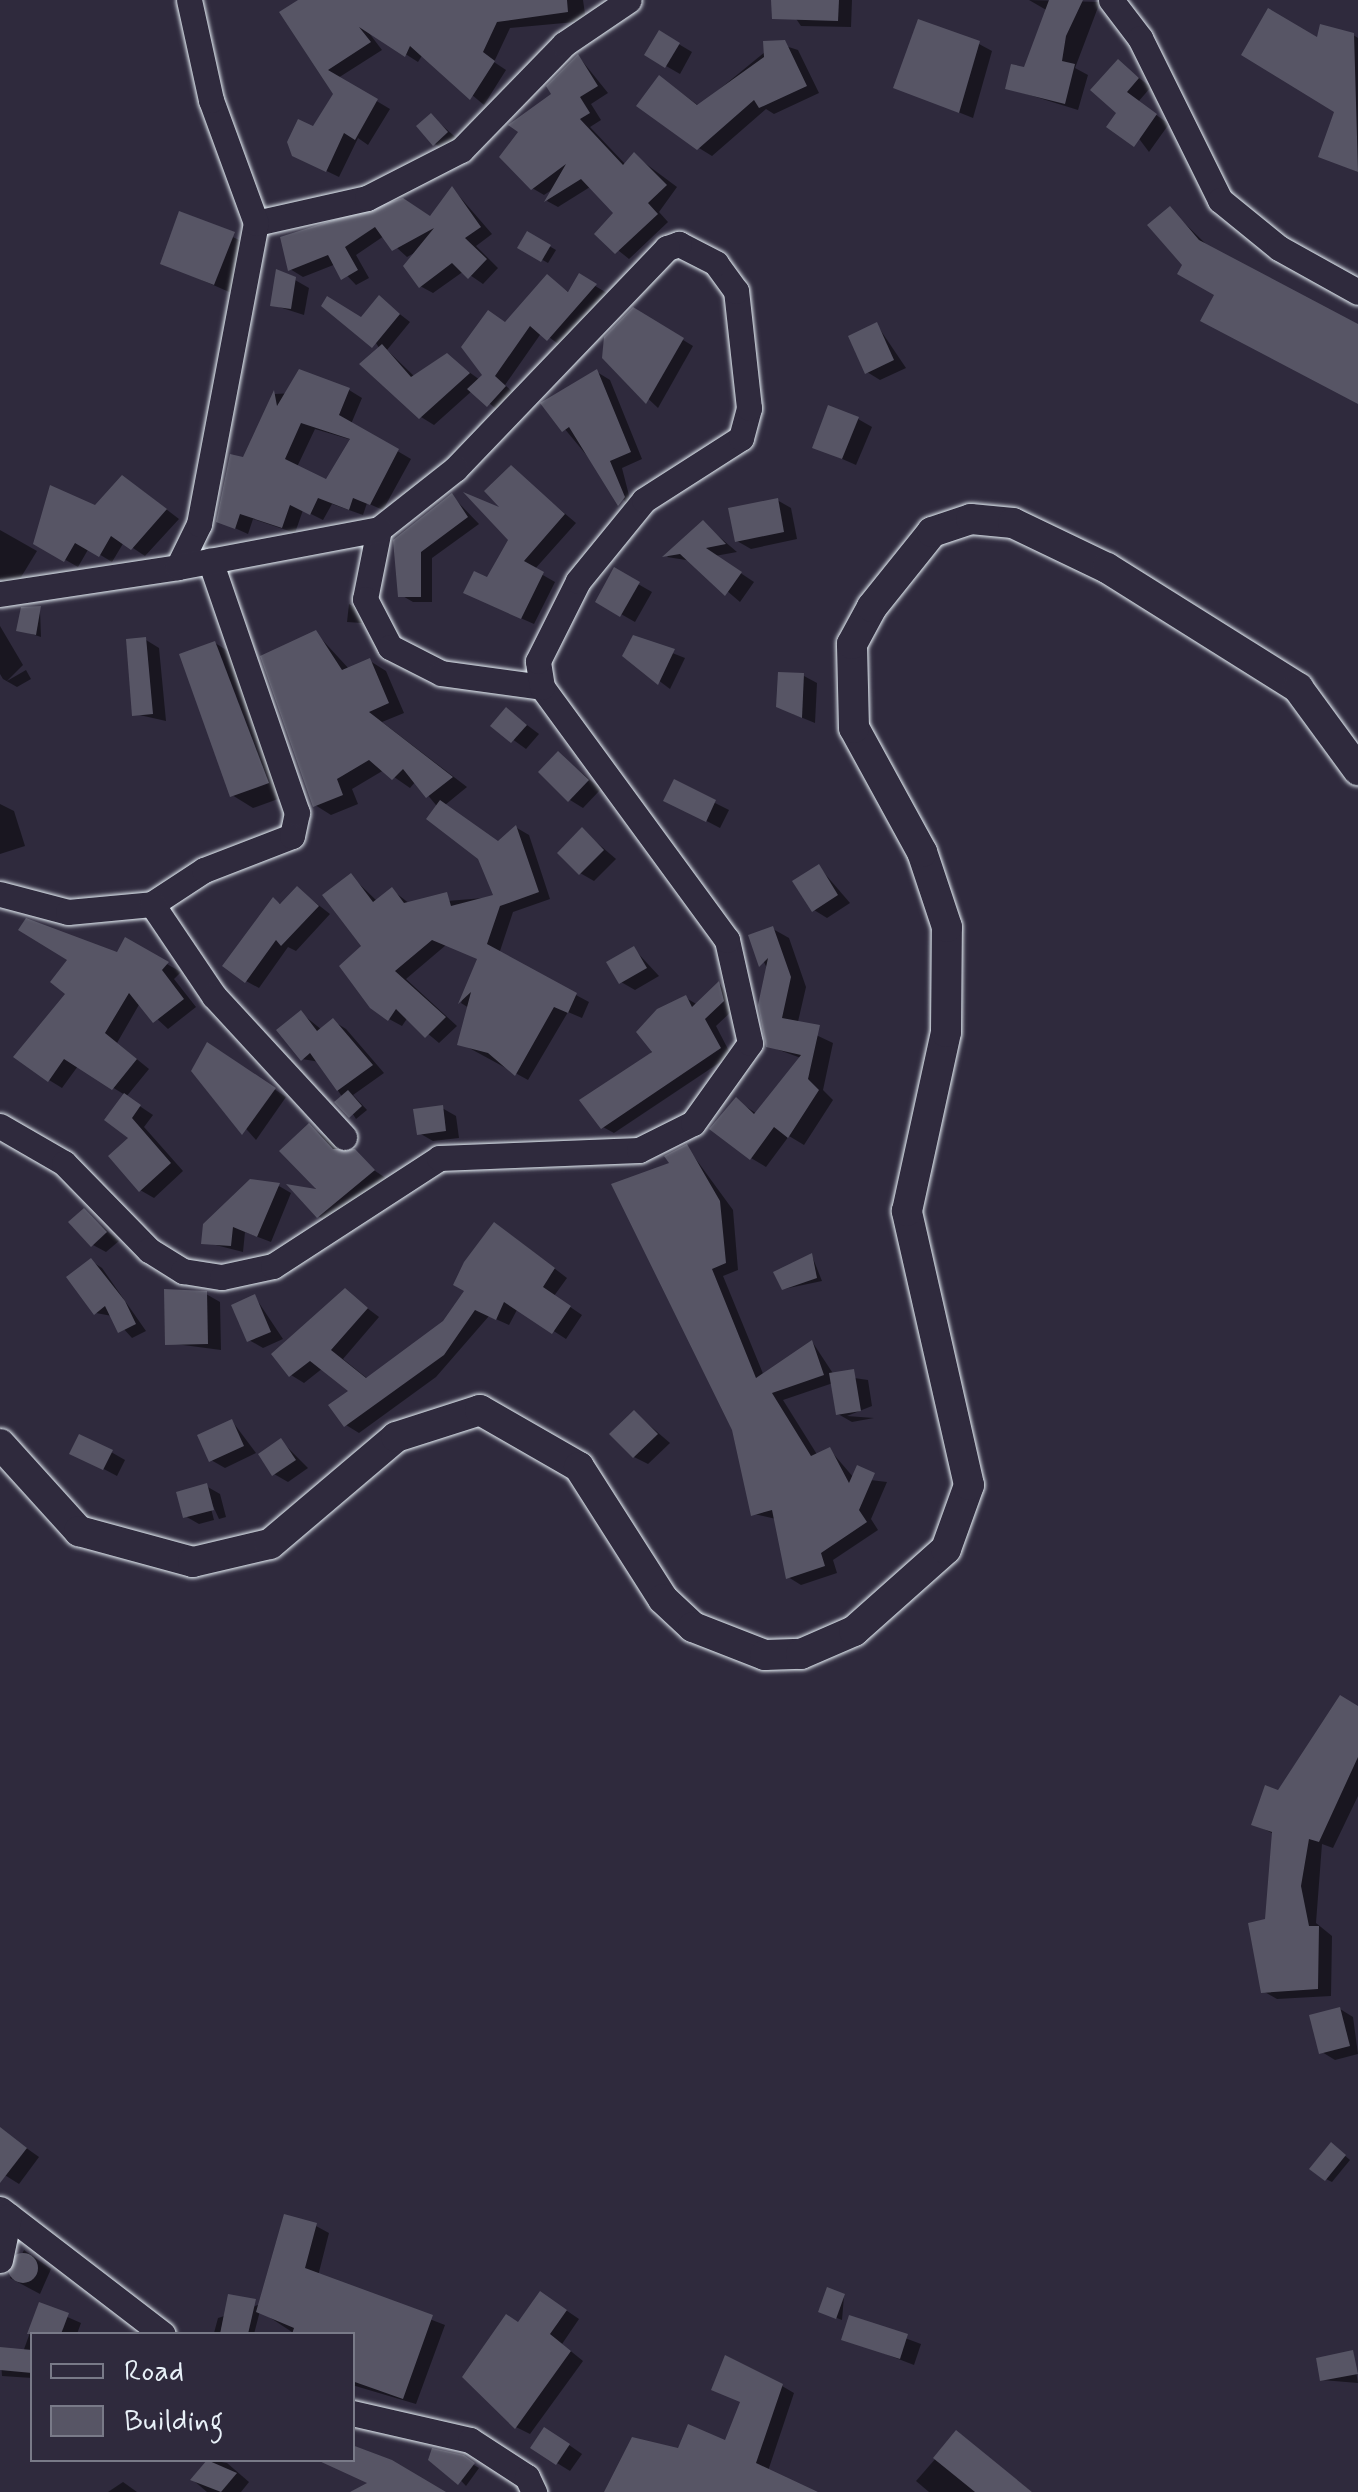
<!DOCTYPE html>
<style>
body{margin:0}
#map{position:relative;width:1358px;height:2492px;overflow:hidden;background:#2f2a3d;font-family:Mynerve,sans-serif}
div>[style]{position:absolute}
.shadow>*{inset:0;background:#0007}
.building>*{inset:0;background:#575565}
.round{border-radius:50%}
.roads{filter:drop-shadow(0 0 2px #e8f1f8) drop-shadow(0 0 2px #e8f1f8)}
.minor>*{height:25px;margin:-12.5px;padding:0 12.5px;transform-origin:12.5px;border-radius:12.5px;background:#2f2a3d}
.tertiary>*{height:30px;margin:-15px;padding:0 15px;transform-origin:15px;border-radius:15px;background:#2f2a3d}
span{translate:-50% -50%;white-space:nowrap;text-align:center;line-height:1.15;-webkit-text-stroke:8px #2f2a3d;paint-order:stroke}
.legend{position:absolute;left:30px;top:2332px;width:325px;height:130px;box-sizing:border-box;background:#2f2a3d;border:2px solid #797a88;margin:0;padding:12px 18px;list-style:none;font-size:30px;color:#e8f1f8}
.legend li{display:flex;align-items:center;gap:20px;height:50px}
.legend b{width:50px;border:2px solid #797a88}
</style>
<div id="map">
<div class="shadow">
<div style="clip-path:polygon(302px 0,583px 0,586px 21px,510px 28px,494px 62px,506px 70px,484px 105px,423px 54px,418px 62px,366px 29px,382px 50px,338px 78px,390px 109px,368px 145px,358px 138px,339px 177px,308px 162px,335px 94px)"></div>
<div style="clip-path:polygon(783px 0,852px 0,851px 27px,801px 26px)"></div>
<div style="clip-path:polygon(1029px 0,1100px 2px,1075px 68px,1088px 75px,1078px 110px,1007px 88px,1026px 70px,1048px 11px)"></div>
<div style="clip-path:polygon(660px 33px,692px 52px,680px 74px,647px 55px)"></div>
<div style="clip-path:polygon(1353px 35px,1358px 38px,1358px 172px,1321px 156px,1337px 111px,1319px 40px)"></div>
<div style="clip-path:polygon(776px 43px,798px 50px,819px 93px,774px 114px,766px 109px,712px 156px,699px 148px,672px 86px,699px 106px)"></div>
<div style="clip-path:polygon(979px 44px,992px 51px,973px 118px,896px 87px)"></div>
<div style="clip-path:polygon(579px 57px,608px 93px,591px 104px,601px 120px,590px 127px,626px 165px,634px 155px,677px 187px,659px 212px,668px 222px,629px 259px,598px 234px,616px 213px,590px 187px,558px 207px,547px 201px,556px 187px,544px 195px,532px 188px,554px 95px)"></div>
<div style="clip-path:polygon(1118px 62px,1151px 87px,1138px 102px,1169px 124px,1149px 152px,1119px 112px)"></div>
<div style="clip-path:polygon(431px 116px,460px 141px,448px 152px,435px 144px)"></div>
<div style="clip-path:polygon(453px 189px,492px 234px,476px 246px,498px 268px,483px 284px,464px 271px,433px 293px,420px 286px,418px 251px,407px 257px,384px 236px,356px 255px,369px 278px,356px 285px,336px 264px,303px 277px,290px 269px,282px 239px,431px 219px)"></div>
<div style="clip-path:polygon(1170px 209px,1213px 251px,1358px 330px,1358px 400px,1185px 265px)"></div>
<div style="clip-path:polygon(181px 214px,255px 247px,236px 295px,163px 263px)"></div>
<div style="clip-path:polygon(528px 234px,556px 250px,548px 263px,520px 247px)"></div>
<div style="clip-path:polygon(547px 277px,570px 293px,580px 277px,607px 293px,561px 346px,542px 332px,505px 385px,516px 395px,500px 412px,473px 390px,434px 425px,421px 417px,362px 320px,379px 298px,410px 322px,387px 350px,415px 377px,447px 356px,480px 380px,506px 324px)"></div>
<div style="clip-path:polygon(295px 280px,309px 288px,304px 315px,273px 305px)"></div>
<div style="clip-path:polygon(634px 310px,693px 346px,658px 408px,604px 357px)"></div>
<div style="clip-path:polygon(877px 325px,906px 368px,880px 380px,867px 372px)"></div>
<div style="clip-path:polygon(597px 372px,610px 380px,642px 459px,622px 468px,633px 511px,544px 404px)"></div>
<div style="clip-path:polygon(evenodd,349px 390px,362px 398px,351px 424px,411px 459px,383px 510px,367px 503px,363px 515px,332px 504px,323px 520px,303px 510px,295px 533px,253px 519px,248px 534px,219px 521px,275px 394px,349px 390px,315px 429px,352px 440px,327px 482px,297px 467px,315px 429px)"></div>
<div style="clip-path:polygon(858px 419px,872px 427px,856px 465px,815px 447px)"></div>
<div style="clip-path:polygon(511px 468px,576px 523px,534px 570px,555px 582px,534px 624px,478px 599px,511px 539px)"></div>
<div style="clip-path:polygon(136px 486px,179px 519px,145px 556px,124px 542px,112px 562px,89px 548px,78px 567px,36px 543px)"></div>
<div style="clip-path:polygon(452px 496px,479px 524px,432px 558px,432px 602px,413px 602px,401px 595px,396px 541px)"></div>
<div style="clip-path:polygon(777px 500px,791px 508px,797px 539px,751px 549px,737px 541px)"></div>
<div style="clip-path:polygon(703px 523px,737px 552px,715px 556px,754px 582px,740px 602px,692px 561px,667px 557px)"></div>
<div style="clip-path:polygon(0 530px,37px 551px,15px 587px,0 579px)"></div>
<div style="clip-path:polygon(615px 571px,652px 592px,635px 622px,598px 601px)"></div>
<div style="clip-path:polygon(349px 604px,356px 608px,362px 623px,347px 622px)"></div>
<div style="clip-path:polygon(40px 611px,41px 637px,19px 630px)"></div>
<div style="clip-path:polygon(0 626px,23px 665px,7px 681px,26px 670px,31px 679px,17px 687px,3px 679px,0 674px)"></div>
<div style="clip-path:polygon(316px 633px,350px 670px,370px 661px,386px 671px,404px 713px,382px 722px,467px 787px,445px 805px,499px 843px,517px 828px,529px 835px,550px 899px,513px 912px,499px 954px,589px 1002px,582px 1018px,568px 1012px,528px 1080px,460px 1043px,469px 1008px,461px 1003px,480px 959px,446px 945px,406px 979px,457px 1026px,439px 1043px,408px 1017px,402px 1026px,389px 1019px,351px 876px,378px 902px,392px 890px,410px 904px,496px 897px,480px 858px,416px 781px,410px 788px,384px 770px,352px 789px,358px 804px,331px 815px,315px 805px)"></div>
<div style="clip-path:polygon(634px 638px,685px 658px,670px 689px,626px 656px)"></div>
<div style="clip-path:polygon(146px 640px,159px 648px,166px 721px,135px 714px)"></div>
<div style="clip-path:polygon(215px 643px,236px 656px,289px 795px,253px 808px,232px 795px)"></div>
<div style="clip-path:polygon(804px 676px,817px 683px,815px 723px,793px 714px)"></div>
<div style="clip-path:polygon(507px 710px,539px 734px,526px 749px,494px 726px)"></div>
<div style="clip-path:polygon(559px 754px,601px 789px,583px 808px,570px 800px)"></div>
<div style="clip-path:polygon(675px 783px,729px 810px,720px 828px,676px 805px)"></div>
<div style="clip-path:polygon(0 804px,14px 811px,25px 846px,0 854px)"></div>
<div style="clip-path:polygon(582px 830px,616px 859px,594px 881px,580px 873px)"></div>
<div style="clip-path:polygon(819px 867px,850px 903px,827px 918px,814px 910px)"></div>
<div style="clip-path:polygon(298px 889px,330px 914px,296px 951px,288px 947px,259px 988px,246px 981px,273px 900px,283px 905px)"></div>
<div style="clip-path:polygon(773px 929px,789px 938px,806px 987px,797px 1026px,833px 1043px,823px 1090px,833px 1100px,804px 1145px,789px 1136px,766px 1167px,751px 1158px,736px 1100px,757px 1114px,801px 1058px,768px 1046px,768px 970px,751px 937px)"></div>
<div style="clip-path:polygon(126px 941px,181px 972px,174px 979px,196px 1007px,168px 1029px,140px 1003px,117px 1043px,149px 1069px,126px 1097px,153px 1115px,144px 1127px,183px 1171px,154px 1198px,140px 1190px,125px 1095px,78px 1066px,62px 1088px,49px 1080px)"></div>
<div style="clip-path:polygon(634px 949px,659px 976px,635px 990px,621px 982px)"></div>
<div style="clip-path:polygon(720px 984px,735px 1008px,716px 1026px,731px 1055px,614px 1133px,603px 1127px,686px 998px,698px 1005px)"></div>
<div style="clip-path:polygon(301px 1013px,322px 1030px,333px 1021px,346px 1029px,384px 1073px,353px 1095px,367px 1110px,356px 1119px,320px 1062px,302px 1059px)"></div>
<div style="clip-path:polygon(220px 1052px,286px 1097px,256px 1140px,194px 1070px)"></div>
<div style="clip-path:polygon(442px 1108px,456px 1116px,459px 1138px,433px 1141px,419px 1133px)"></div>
<div style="clip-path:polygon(309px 1126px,387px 1179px,332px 1224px,318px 1216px)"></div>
<div style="clip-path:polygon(687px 1147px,733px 1210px,738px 1270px,723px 1276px,764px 1376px,813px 1343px,834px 1375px,868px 1380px,872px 1406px,847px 1416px,874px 1418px,852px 1422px,838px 1414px,833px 1383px,783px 1400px,818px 1456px,830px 1450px,854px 1478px,887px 1482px,871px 1519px,878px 1530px,833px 1560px,837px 1573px,801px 1585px,788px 1577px,776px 1519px,754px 1514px,673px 1164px)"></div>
<div style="clip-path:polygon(279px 1186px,291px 1193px,271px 1242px,245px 1232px,243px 1252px,204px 1242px)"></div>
<div style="clip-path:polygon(84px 1211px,119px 1241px,106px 1252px,93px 1245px)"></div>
<div style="clip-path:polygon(508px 1233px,567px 1278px,554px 1296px,582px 1315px,566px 1339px,518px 1308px,509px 1325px,489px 1316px,436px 1377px,359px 1433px,346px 1425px,352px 1392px,323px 1368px,304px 1383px,291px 1375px,346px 1292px,379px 1317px,343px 1359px,368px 1379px,445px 1323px)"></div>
<div style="clip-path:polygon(812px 1256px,822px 1281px,784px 1289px)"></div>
<div style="clip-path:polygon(91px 1261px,102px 1268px,146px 1331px,132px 1338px,112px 1316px,96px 1313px)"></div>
<div style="clip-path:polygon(206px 1294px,220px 1302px,221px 1350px,168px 1343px)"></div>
<div style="clip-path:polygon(255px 1297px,283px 1339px,263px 1348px,249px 1340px)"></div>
<div style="clip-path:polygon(635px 1413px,670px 1443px,648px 1464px,634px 1457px)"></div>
<div style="clip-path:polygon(232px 1421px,256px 1453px,225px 1468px,211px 1460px)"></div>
<div style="clip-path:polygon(281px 1441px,308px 1468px,288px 1482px,274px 1474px)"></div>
<div style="clip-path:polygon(111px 1452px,125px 1460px,117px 1476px,83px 1458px)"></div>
<div style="clip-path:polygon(206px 1486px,220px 1494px,226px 1517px,219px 1519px,207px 1493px,214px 1520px,199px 1524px,185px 1516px)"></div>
<div style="clip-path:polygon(1358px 1709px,1358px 1796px,1333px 1848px,1322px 1844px,1316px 1923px,1332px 1936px,1331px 1996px,1277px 1999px,1263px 1991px,1274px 1834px,1254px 1824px)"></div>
<div style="clip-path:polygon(1340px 2009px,1353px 2017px,1358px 2054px,1335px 2060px,1322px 2052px)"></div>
<div style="clip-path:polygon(8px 2135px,39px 2157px,19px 2184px,0 2172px)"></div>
<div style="clip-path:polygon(1337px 2149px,1350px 2160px,1332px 2182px,1326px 2179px)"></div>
<div style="clip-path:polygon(316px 2226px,329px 2233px,318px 2276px,445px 2325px,416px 2404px,352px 2385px,352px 2334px,295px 2334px,260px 2311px,254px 2334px,214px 2333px,218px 2318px,261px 2304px)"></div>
<div style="clip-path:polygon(24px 2250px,51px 2269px,40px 2294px,10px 2278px)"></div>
<div style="clip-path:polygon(844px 2296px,842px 2320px,827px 2314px)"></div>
<div style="clip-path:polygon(554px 2302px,579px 2319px,562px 2344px,583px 2361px,530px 2434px,516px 2427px,519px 2325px)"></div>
<div style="clip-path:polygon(40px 2305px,81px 2323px,77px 2334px,32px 2334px,32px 2378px,2px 2376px,0 2350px,23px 2352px)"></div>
<div style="clip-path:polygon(851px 2318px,921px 2344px,914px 2365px,844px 2338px)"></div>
<div style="clip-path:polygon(1353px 2353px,1358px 2383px,1322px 2380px)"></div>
<div style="clip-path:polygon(782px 2386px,794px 2393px,768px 2471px,802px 2492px,614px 2492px,679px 2451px,727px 2444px)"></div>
<div style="clip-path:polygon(957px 2434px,1032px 2492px,929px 2492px,916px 2481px)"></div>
<div style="clip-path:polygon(559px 2438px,582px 2454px,570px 2471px,557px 2463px)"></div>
<div style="clip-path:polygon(433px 2451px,474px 2465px,479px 2468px,466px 2486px)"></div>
<div style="clip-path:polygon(210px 2460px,227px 2463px,249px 2482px,241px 2492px,207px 2492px,193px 2480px)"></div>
<div style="clip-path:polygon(123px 2482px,137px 2492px,108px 2492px)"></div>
</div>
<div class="building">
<div style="clip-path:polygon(298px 0,567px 0,568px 12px,497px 22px,483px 52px,495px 61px,470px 100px,410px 46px,405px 57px,359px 27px,371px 42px,328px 70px,378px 99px,355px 140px,344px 133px,326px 172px,292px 156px,287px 142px,298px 119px,313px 126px,333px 94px,279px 12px)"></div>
<div style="clip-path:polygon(771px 0,839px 0,838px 21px,772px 19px)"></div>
<div style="clip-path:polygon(1049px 0,1083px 0,1066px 36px,1062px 61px,1075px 64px,1065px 104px,1005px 89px,1011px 64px,1024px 67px)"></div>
<div style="clip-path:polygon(1268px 8px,1317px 37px,1320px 24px,1354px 33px,1358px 172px,1318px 157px,1334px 112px,1241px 55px)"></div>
<div style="clip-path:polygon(918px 19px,980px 41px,959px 113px,893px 88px)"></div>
<div style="clip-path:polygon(659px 30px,680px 43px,665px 68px,644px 55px)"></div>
<div style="clip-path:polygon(785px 40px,807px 86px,759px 108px,754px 100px,697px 150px,636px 106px,659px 75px,697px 105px,764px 57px,763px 41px)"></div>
<div style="clip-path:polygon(578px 54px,598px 86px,580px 97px,590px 113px,580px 119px,623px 165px,634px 152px,667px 185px,648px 203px,658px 214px,615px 254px,594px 234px,613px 213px,581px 179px,544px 202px,566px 164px,531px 190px,499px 157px,518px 132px,508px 125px,551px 94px,546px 86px)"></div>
<div style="clip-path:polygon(1118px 59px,1139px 78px,1127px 92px,1157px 114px,1134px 147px,1106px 127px,1116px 113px,1090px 90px)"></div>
<div style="clip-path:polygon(431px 113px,448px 132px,433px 146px,416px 126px)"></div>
<div style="clip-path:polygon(452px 186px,481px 227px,465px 238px,487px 259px,468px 279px,452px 263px,419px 288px,403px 266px,434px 228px,392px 251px,375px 227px,345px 247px,358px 270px,341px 280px,328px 255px,288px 271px,280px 237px,403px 198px,430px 216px)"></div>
<div style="clip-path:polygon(1170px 206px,1199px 240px,1358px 324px,1358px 404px,1200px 321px,1214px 295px,1177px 274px,1182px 265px,1147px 225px)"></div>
<div style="clip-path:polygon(179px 211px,235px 232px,214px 285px,160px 264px)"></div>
<div style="clip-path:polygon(527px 231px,551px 245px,541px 262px,517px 248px)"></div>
<div style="clip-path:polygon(276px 269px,296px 277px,291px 309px,270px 306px)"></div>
<div style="clip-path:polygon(579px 273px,597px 284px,547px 341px,530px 326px,495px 376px,506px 386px,487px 407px,467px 389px,482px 375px,461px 347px,488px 310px,505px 322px,547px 274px,568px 292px)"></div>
<div style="clip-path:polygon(379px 295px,400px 314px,372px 348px,321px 306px,327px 296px,361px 317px)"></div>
<div style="clip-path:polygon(633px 307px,684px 338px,646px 404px,602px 358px,604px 337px)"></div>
<div style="clip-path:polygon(877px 322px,894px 360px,865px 374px,848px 336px)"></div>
<div style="clip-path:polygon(382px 344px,411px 377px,447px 353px,470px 373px,419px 419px,359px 364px)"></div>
<div style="clip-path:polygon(evenodd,299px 369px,350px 388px,339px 415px,399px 449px,370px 505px,353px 498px,349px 510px,318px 498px,310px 515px,290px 505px,282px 528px,240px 514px,235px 529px,216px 522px,230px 454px,243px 457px,274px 390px,277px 406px,299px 369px,301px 423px,350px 439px,326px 479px,285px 459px,301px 423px)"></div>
<div style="clip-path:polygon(597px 369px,631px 452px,610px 461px,625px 497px,618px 506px,569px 427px,562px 432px,540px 403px)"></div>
<div style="clip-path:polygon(828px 405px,859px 417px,842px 459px,812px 448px)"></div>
<div style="clip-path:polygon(511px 465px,565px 514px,524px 561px,544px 572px,521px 619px,463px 593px,474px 571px,487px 577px,508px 540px,463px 492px,499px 507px,484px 491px)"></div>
<div style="clip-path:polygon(122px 475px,167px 509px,131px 550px,111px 536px,99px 557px,75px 543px,64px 562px,33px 544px,50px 485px,95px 505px)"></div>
<div style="clip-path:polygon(452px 493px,468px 517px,421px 552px,421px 597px,398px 597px,393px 540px)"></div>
<div style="clip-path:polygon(778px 498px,784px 532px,735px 542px,728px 508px)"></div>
<div style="clip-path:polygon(703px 520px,726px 544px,706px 548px,742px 572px,725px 596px,680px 554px,662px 557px)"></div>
<div style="clip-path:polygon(614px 567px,640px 582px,620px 617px,595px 602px)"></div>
<div style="clip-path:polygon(41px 606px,36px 635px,16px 631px,21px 607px)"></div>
<div style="clip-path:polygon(316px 630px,342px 670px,370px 658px,389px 703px,369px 712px,453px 777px,426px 798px,403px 769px,392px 780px,369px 760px,337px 779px,343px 795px,313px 807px,260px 656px)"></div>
<div style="clip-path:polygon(633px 635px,675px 649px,658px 685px,622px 656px)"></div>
<div style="clip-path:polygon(146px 637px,153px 714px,132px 716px,126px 639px)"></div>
<div style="clip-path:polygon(215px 641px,269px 783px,230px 797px,179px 654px)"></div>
<div style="clip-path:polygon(778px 672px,804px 673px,802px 718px,776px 707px)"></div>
<div style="clip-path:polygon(506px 707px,527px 725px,511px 743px,490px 726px)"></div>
<div style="clip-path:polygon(558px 751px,589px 780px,568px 802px,538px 772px)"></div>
<div style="clip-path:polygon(674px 779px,716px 800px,706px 822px,663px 801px)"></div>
<div style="clip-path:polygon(440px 800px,498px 841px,516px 825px,539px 892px,500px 906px,487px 944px,577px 993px,568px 1013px,554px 1007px,515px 1076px,488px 1053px,457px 1045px,471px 992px,458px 1004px,477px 959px,432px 940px,395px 971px,446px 1017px,425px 1038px,396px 1009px,388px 1021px,370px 1008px,339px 966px,361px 946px,322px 895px,351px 873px,373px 902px,392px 887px,404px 903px,447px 892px,451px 906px,493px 895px,478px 859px,426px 819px)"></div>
<div style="clip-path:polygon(582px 827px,604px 850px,579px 875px,557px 853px)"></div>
<div style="clip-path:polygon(819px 864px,838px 895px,812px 912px,792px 881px)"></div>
<div style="clip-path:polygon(297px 886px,319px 906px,281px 946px,276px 940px,245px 983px,222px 966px,273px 897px,280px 904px)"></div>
<div style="clip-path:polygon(26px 918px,117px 952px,125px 937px,169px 962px,162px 970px,184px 999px,153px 1023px,129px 993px,105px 1033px,137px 1059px,112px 1090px,64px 1059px,48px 1082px,13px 1057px,65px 994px,50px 982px,67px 960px,18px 930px)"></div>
<div style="clip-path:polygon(773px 926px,791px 977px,782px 1018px,820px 1025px,808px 1079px,819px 1090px,788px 1138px,774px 1127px,750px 1160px,709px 1129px,736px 1097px,754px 1114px,801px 1055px,766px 1047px,758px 1005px,768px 958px,759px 967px,748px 935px)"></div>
<div style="clip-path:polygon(634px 946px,647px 968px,619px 984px,606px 962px)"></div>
<div style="clip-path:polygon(719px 981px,724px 1001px,705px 1019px,721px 1048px,601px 1129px,579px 1100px,652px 1052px,636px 1032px,657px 1009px,686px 995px,692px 1007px)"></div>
<div style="clip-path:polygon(301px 1010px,317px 1031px,333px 1018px,373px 1065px,337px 1091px,310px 1053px,301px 1061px,276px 1030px)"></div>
<div style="clip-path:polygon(207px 1042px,276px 1088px,242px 1135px,191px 1071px)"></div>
<div style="clip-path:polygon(348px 1090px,362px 1106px,349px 1118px,334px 1102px)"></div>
<div style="clip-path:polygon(124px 1093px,141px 1105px,132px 1118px,171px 1163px,139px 1192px,108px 1156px,128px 1138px,104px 1120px)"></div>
<div style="clip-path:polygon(443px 1105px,446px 1131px,417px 1135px,413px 1109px)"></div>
<div style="clip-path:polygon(309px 1123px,333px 1149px,355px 1149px,375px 1170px,317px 1218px,286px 1184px,316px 1189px,279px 1151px)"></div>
<div style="clip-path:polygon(687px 1144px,720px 1201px,726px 1263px,712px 1269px,756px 1378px,812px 1340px,824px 1375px,772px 1393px,811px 1456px,830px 1447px,849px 1483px,857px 1465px,875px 1473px,859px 1510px,867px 1522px,821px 1553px,825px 1566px,786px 1579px,772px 1510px,751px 1516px,732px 1430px,611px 1184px,669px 1163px,664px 1156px)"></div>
<div style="clip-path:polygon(250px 1179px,280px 1183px,257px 1237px,233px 1227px,231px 1246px,201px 1244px,203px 1224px)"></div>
<div style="clip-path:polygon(84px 1208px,107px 1232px,91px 1247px,68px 1222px)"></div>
<div style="clip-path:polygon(494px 1222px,555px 1268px,543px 1287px,571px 1306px,552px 1334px,504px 1302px,496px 1320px,475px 1310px,444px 1355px,344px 1427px,328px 1405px,348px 1391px,310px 1361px,289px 1377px,271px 1354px,345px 1288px,368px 1308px,331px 1350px,366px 1378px,443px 1321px,464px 1291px,453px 1285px,464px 1262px)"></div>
<div style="clip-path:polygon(812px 1253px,817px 1278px,782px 1290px,773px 1272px)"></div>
<div style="clip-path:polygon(91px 1258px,125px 1301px,136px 1324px,118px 1333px,105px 1306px,94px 1315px,66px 1277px)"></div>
<div style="clip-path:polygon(164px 1289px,207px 1291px,208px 1344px,165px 1345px)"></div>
<div style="clip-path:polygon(255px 1294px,271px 1332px,247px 1342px,231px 1305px)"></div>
<div style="clip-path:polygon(854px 1369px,861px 1411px,836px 1415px,829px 1373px)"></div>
<div style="clip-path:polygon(634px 1410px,658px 1434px,633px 1458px,609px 1434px)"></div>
<div style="clip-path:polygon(232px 1419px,244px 1446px,209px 1462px,197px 1435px)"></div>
<div style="clip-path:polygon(79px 1434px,113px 1450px,103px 1470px,69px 1454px)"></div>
<div style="clip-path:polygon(281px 1438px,296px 1460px,272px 1476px,258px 1454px)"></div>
<div style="clip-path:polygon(207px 1483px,214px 1510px,183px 1518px,176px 1492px)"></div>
<div style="clip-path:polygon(1340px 1695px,1358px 1706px,1358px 1757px,1319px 1842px,1309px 1839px,1301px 1886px,1309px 1926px,1319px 1926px,1318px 1989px,1261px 1993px,1248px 1923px,1265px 1919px,1272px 1832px,1251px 1825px,1265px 1785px,1278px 1790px)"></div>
<div style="clip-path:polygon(1340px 2007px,1350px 2046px,1319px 2054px,1309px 2015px)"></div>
<div style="clip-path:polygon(0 2127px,27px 2148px,0 2183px)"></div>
<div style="clip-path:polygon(1331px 2142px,1346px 2155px,1325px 2181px,1309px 2169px)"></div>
<div style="clip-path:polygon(284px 2214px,317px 2223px,305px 2268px,433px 2315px,403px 2399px,352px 2381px,352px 2334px,292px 2334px,294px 2328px,256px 2312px)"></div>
<div class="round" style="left:8px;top:2253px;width:30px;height:30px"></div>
<div style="clip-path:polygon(827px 2287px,845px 2294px,836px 2319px,818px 2312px)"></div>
<div style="clip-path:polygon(540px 2291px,567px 2310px,550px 2334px,571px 2351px,515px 2429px,462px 2377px,506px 2314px,518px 2322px)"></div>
<div style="clip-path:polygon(228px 2294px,256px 2299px,248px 2334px,220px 2334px)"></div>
<div style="clip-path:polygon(39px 2302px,69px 2313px,61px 2334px,27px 2334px)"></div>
<div style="clip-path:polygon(849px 2315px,908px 2334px,900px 2359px,841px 2340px)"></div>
<div style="clip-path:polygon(0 2347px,32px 2350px,32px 2373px,0 2370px)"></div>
<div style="clip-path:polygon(1353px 2350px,1358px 2374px,1320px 2381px,1316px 2358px)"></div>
<div style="clip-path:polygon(725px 2355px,783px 2384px,756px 2463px,818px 2492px,604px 2492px,632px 2437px,678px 2448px,688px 2424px,725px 2440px,740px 2402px,711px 2390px)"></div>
<div style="clip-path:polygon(544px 2427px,570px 2444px,556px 2465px,530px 2448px)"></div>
<div style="clip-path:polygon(956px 2430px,1032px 2492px,975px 2492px,933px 2458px)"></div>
<div style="clip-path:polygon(352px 2445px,392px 2460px,446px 2492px,350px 2492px,367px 2483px,317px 2460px,352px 2460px)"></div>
<div style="clip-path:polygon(432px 2448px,464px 2455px,475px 2463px,458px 2485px,428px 2460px)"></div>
<div style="clip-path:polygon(207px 2460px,237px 2473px,221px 2492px,190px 2480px)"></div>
</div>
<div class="roads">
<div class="minor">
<div style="left:1111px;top:0;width:48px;rotate:52.7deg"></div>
<div style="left:1140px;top:38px;width:181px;rotate:63.7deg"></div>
<div style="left:1220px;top:200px;width:76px;rotate:39.1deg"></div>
<div style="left:1279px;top:248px;width:90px;rotate:29.1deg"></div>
<div style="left:256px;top:223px;width:114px;rotate:-12.7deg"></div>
<div style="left:367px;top:198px;width:106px;rotate:-27.1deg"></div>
<div style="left:461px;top:150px;width:148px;rotate:-45.8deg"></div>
<div style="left:564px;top:44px;width:78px;rotate:-34.1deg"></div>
<div style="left:379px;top:529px;width:71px;rotate:101.3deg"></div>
<div style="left:365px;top:599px;width:54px;rotate:62.5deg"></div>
<div style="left:390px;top:647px;width:57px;rotate:27deg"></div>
<div style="left:441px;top:673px;width:102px;rotate:7.9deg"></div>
<div style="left:0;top:594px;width:180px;rotate:-8.6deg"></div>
<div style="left:178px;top:567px;width:48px;rotate:-64deg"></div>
<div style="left:199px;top:524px;width:306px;rotate:-79.3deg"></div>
<div style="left:256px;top:223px;width:131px;rotate:-110.1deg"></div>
<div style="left:211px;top:100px;width:102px;rotate:-102.4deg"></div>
<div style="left:0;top:894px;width:70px;rotate:14.8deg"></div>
<div style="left:68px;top:912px;width:84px;rotate:-5.4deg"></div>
<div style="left:152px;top:904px;width:62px;rotate:-33.2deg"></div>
<div style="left:204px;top:870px;width:94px;rotate:-21.1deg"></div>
<div style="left:292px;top:836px;width:24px;rotate:-78deg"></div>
<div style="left:297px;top:813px;width:267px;rotate:-109deg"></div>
<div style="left:152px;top:904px;width:111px;rotate:56deg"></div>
<div style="left:214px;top:996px;width:192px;rotate:47.3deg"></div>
<div style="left:0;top:1126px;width:74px;rotate:30deg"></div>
<div style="left:64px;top:1163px;width:122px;rotate:45.7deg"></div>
<div style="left:149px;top:1250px;width:40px;rotate:32deg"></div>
<div style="left:183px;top:1271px;width:39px;rotate:9deg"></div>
<div style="left:222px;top:1277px;width:52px;rotate:-12.2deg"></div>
<div style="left:273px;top:1266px;width:198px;rotate:-33deg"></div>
<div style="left:439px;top:1158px;width:200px;rotate:-2.3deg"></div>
<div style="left:639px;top:1150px;width:60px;rotate:-26.6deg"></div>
<div style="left:693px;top:1123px;width:98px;rotate:-54.5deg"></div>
<div style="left:750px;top:1043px;width:106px;rotate:-102.6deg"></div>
<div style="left:727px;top:940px;width:313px;rotate:-126.2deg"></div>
<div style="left:542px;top:687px;width:26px;rotate:-99deg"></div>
<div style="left:538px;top:661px;width:89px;rotate:-63.4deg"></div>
<div style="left:578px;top:581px;width:104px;rotate:-50.8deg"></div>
<div style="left:644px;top:500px;width:115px;rotate:-32.6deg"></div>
<div style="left:741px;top:438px;width:31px;rotate:-75deg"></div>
<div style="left:749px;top:408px;width:118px;rotate:-96.3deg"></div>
<div style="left:736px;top:291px;width:34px;rotate:-126deg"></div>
<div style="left:716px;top:263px;width:42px;rotate:-152.8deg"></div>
<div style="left:679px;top:244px;width:13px;rotate:162deg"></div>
<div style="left:667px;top:248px;width:306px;rotate:133.8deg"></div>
<div style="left:455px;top:469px;width:97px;rotate:141.7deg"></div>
<div style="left:379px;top:529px;width:205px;rotate:169.3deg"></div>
<div style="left:0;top:2209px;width:205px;rotate:37.5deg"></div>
<div style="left:0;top:2260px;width:45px;rotate:-78.4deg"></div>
<div style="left:352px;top:2413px;width:121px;rotate:12.9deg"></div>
<div style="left:470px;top:2440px;width:68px;rotate:33deg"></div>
<div style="left:527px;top:2477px;width:17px;rotate:65deg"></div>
</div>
<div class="tertiary">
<div style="left:0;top:1444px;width:118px;rotate:47.8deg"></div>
<div style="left:79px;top:1531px;width:118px;rotate:15.2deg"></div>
<div style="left:193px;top:1562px;width:79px;rotate:-13.2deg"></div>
<div style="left:270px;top:1544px;width:165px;rotate:-40.3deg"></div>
<div style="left:396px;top:1437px;width:88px;rotate:-17.8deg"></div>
<div style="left:480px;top:1410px;width:114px;rotate:29.9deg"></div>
<div style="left:579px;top:1467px;width:156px;rotate:57.5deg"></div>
<div style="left:663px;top:1599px;width:41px;rotate:43deg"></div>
<div style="left:693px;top:1627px;width:77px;rotate:21.3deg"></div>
<div style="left:765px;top:1655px;width:36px;rotate:-2deg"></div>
<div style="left:801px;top:1654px;width:58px;rotate:-23.5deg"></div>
<div style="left:854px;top:1631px;width:123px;rotate:-41.7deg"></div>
<div style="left:946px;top:1549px;width:68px;rotate:-70.2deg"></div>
<div style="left:969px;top:1485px;width:281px;rotate:-102.8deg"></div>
<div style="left:907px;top:1211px;width:183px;rotate:-77.7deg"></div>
<div style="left:946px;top:1032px;width:105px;rotate:-89.5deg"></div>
<div style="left:947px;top:927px;width:79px;rotate:-108.4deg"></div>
<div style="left:922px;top:852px;width:141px;rotate:-118.7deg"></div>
<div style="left:854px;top:728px;width:84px;rotate:-91.4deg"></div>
<div style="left:852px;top:644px;width:42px;rotate:-61.6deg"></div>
<div style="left:872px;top:607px;width:96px;rotate:-51.3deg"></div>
<div style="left:932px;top:532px;width:41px;rotate:-18.4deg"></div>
<div style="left:971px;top:519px;width:42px;rotate:5.4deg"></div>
<div style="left:1013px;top:523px;width:104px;rotate:25.6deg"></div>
<div style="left:1107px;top:568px;width:226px;rotate:32.1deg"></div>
<div style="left:1298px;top:688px;width:102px;rotate:53.8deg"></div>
</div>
</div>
<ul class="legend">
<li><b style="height:12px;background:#2f2a3d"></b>Road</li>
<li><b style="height:28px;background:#575565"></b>Building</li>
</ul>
</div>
